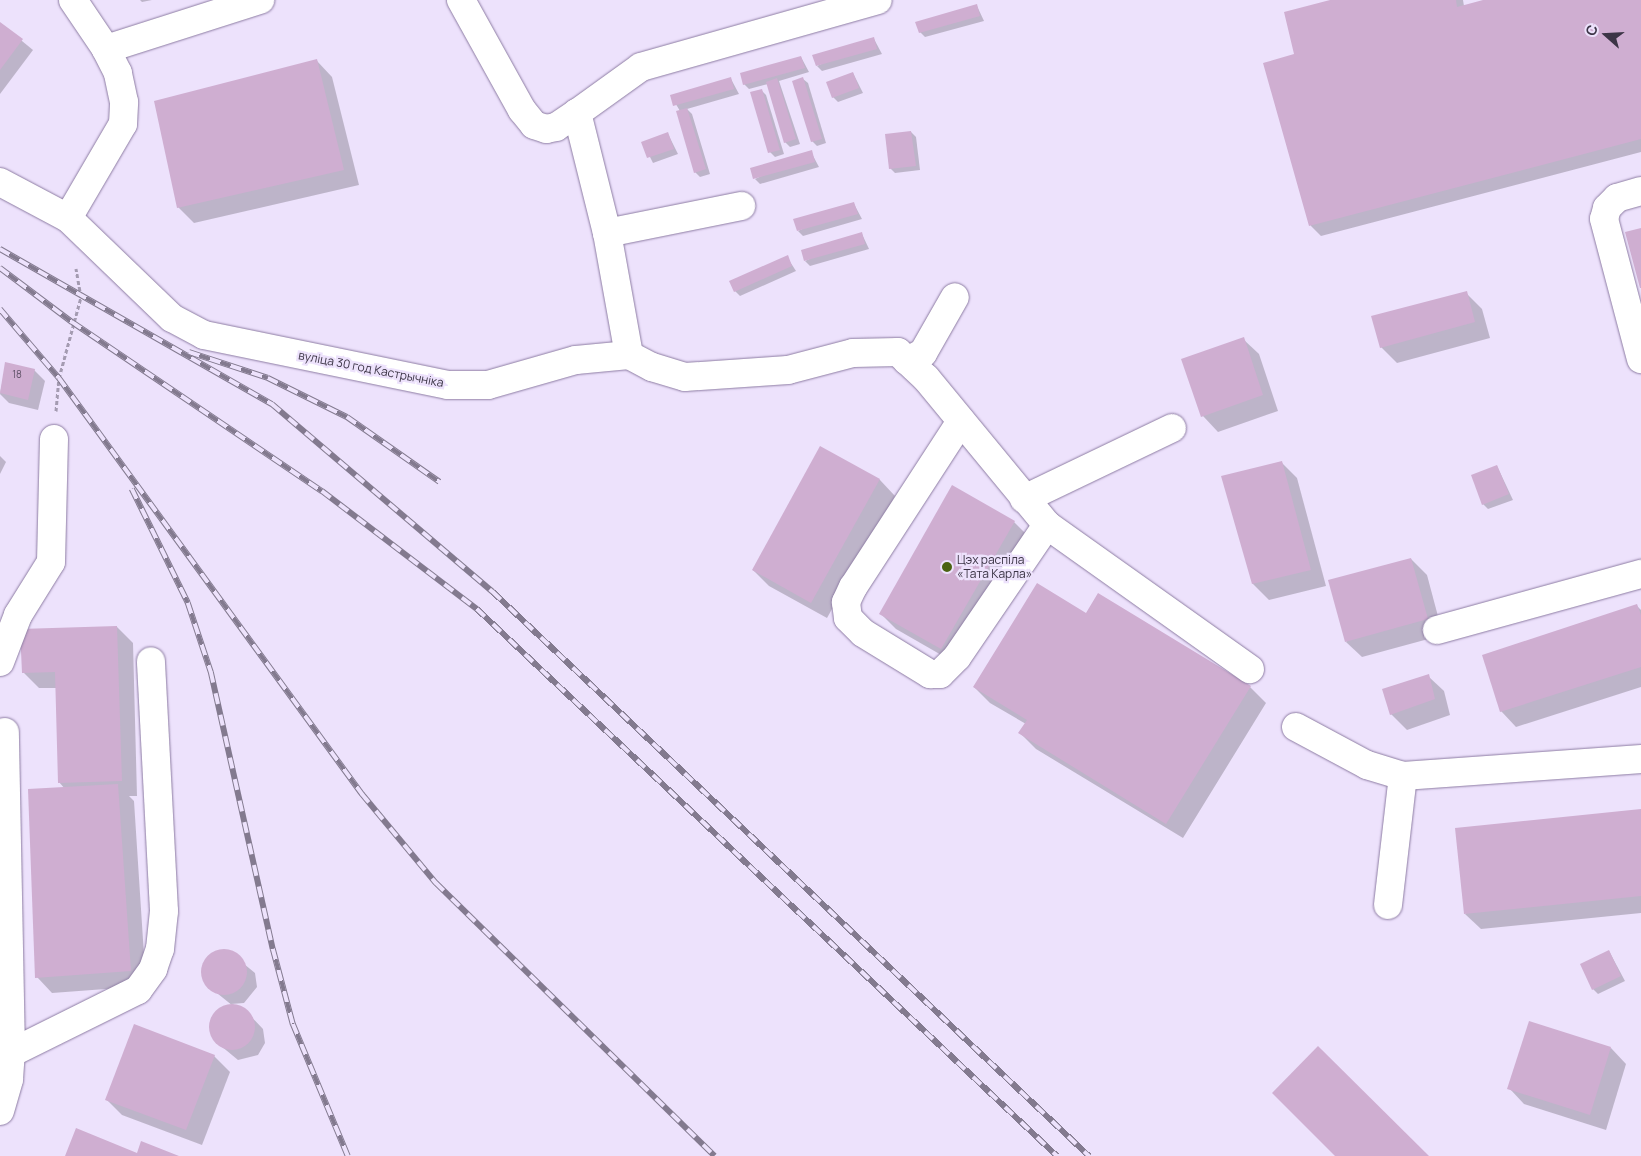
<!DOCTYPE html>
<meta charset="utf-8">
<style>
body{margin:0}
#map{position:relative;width:1641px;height:1156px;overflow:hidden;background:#ede2fc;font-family:Manrope,sans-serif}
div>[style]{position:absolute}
.shadow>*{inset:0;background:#0003}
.building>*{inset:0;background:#cfaed1}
.round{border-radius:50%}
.path>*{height:3px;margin-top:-1.5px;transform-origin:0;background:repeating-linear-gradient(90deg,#a49bb1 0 4px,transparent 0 6.5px)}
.roads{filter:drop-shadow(0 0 1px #8d7ca3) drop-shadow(0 0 1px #8d7ca3)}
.minor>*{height:28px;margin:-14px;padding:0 14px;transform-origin:14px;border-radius:14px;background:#fff}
.rail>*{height:5.5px;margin-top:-2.75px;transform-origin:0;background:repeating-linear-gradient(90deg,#ede2fc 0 11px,#837a8f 0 22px);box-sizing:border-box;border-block:1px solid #837a8f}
.dots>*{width:14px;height:14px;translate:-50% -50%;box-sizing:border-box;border:2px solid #ede2fc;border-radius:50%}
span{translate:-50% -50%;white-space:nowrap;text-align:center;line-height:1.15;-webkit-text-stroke:4.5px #ede2fc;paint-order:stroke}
.number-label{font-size:10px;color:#615369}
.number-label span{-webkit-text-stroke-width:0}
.street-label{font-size:12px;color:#3c3546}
.poi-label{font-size:12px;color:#3c3546}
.left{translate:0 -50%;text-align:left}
.north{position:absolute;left:1581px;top:10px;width:50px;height:50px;-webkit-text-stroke:4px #ede2fc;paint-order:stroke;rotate:289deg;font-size:14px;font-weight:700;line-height:20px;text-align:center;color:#3c3546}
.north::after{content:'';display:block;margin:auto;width:18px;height:22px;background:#3c3546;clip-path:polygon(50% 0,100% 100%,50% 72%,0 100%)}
</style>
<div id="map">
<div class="shadow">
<div style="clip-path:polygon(140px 0,152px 0,142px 2px)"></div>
<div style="clip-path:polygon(1335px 0,1463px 0,1464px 6px,1488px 0,1641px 0,1641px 152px,1321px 236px,1311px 226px,1265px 64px,1296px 55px)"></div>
<div style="clip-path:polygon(977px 6px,984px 21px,925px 37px,920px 32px)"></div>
<div style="clip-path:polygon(0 23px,33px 50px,0 94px)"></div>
<div style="clip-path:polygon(874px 39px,882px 54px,822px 71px,817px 66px)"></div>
<div style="clip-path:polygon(801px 57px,809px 72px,779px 81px,800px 144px,790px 147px,785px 142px,768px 84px,749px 89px,744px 84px)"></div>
<div style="clip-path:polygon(317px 61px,332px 77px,359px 185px,194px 223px,178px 207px)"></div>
<div style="clip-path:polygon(853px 73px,863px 93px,838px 102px,833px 97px)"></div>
<div style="clip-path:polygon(731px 79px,739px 94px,687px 109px,692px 114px,710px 174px,700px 177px,695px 172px,680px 111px,671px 96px)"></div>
<div style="clip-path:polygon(803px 79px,808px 83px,826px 143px,817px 146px,812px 141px)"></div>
<div style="clip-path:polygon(761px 90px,766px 95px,784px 154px,775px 157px,770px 152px)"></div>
<div style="clip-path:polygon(911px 132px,916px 137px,920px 170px,895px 173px,890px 168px)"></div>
<div style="clip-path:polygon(668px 134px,678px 154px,653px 163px,643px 143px)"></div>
<div style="clip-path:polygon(811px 152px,819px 167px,760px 184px,755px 179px)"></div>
<div style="clip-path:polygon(854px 204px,862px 219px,803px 236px,798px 231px)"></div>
<div style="clip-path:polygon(862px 234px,869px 249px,810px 266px,805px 261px)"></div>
<div style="clip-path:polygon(787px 257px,796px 271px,740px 296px,735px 291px)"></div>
<div style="clip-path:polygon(1466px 293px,1482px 309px,1490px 338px,1397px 363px,1381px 347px)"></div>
<div style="clip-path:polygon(1243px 339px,1259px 354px,1278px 411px,1218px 432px,1203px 416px,1183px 360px)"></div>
<div style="clip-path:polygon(6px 363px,34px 370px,45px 381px,38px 410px,9px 403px,0 394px)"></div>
<div style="clip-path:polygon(821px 448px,880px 480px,895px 496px,827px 618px,769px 586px,753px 570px)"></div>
<div style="clip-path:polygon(0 456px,6px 462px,0 474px)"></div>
<div style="clip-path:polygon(1282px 463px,1297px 478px,1326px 586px,1269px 600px,1253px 584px,1223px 477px)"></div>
<div style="clip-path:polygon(1497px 466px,1513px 500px,1488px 509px,1483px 504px)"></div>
<div style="clip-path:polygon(1014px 522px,1029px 537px,957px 664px,896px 629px,881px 614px)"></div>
<div style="clip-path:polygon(1411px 559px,1427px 575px,1443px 635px,1362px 657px,1346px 642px)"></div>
<div style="clip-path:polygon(1637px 606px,1641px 610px,1641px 687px,1516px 727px,1501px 711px)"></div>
<div style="clip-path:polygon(1087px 615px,1250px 687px,1266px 703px,1183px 838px,1036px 749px,1020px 733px,1026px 724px,990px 703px,974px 687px)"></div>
<div style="clip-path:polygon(117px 627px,133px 643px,137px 796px,129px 796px,134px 801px,146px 986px,52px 993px,37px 977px,65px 789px,59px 782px,57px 688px,39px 688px,23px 672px)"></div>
<div style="clip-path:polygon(1428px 676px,1444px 691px,1450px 715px,1407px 730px,1391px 714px)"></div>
<div style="clip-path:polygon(1641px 811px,1641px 913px,1481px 929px,1465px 914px)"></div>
<div style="clip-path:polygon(227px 950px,255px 973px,257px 987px,244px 1003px,231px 1004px,242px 1007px,263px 1029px,265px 1043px,258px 1055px,238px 1060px,215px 1041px,210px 1028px,221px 1009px,233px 1006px,207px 985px,204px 965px,213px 953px)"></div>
<div style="clip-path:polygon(1609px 951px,1625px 981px,1598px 994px,1593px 989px)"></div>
<div style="clip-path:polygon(1611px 1048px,1626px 1064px,1606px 1130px,1524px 1104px,1509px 1088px)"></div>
<div style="clip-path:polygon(214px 1056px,230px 1072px,202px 1145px,122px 1115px,106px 1099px)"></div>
</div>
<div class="building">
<div style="clip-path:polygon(1330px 0,1456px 0,1457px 7px,1483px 0,1641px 0,1641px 139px,1309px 226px,1263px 63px,1294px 54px,1284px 12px)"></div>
<div style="clip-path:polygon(977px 4px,980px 16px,919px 33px,915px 22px)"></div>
<div style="clip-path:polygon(0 22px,23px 39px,0 70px)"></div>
<div style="clip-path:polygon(874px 37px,877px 49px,816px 66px,812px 55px)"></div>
<div style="clip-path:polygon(801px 56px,805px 68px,743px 85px,740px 73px)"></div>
<div style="clip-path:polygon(317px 59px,344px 170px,177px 208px,154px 101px)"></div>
<div style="clip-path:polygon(853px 72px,859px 88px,832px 98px,826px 82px)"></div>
<div style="clip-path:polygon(731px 77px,734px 89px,673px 106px,670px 95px)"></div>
<div style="clip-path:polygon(803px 77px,822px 139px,811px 142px,792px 81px)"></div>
<div style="clip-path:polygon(777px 78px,796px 139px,784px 143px,766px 82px)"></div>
<div style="clip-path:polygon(762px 89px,780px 150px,768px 153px,750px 92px)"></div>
<div style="clip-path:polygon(687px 108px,706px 169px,694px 173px,676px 111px)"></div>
<div style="clip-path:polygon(911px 131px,916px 166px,889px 169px,885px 134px)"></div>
<div style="clip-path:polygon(668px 132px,674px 149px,647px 158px,641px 142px)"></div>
<div style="clip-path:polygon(812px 150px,815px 162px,753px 179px,750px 168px)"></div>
<div style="clip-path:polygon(854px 202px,858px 214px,797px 231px,793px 219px)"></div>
<div style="clip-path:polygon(1641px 228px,1641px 288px,1640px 288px,1625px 232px)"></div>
<div style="clip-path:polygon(862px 232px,865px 244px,804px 261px,801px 250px)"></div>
<div style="clip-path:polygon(788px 255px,792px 266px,734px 292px,729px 281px)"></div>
<div style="clip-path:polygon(1467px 291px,1475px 322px,1380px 348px,1371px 316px)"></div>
<div style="clip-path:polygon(1244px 337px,1263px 395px,1201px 417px,1181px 359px)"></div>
<div style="clip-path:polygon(5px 362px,35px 369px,28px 400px,0 393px)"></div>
<div style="clip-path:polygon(820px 446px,880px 479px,811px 603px,752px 570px)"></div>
<div style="clip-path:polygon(1282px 461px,1311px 570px,1252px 584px,1221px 476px)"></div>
<div style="clip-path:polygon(1497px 465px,1509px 494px,1482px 505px,1471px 475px)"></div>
<div style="clip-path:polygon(952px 485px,1015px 521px,941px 649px,879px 614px)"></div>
<div style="clip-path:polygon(1411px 558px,1428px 619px,1345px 642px,1328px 580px)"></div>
<div style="clip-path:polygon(1037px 583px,1086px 613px,1098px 593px,1251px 686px,1166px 824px,1018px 733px,1027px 720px,973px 687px)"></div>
<div style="clip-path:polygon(1637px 604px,1641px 615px,1641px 667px,1500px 712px,1482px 655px)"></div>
<div style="clip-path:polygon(117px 626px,122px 781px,58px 783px,55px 672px,22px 673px,20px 629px)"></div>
<div style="clip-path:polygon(1429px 674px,1435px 699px,1390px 715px,1382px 689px)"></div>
<div style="clip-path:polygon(118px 784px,131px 971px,35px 978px,28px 789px)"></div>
<div style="clip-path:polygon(1641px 809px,1641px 896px,1464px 914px,1455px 828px)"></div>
<div class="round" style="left:201px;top:949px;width:46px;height:46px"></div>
<div style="clip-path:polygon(1609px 950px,1621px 976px,1592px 990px,1580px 964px)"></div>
<div class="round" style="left:209px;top:1004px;width:46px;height:46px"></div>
<div style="clip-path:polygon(1529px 1021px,1611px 1047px,1590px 1115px,1507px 1089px)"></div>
<div style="clip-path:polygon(134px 1024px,215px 1055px,186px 1130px,105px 1100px)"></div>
<div style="clip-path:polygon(1318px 1046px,1429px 1156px,1335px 1156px,1272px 1093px)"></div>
<div style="clip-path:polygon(76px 1128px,137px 1153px,141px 1141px,179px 1156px,65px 1156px)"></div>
</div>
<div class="path">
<div style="left:56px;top:411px;width:33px;rotate:-85deg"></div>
<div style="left:59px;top:378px;width:84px;rotate:-74.8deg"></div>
<div style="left:81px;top:297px;width:29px;rotate:-100deg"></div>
</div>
<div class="roads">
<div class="minor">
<div style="left:461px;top:0;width:126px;rotate:61deg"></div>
<div style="left:522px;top:110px;width:19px;rotate:51deg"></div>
<div style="left:534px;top:125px;width:13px;rotate:18deg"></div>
<div style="left:546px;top:129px;width:10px;rotate:-11deg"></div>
<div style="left:556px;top:127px;width:25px;rotate:-34deg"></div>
<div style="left:106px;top:49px;width:162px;rotate:-17.7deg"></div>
<div style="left:0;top:182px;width:77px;rotate:27.9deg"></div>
<div style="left:68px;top:218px;width:144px;rotate:43.9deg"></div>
<div style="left:172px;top:318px;width:36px;rotate:28deg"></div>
<div style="left:204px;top:335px;width:249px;rotate:11.6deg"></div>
<div style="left:448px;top:385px;width:40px"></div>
<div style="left:488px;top:385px;width:91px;rotate:-15.9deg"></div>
<div style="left:576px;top:360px;width:53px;rotate:-5.4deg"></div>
<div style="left:629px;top:355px;width:26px;rotate:28deg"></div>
<div style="left:652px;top:367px;width:34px;rotate:17deg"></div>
<div style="left:685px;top:377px;width:103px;rotate:-3.9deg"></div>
<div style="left:788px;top:370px;width:67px;rotate:-14.7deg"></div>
<div style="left:853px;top:353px;width:45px;rotate:-1.3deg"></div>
<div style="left:898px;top:352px;width:38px;rotate:43deg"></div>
<div style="left:926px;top:378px;width:190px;rotate:50.5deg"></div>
<div style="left:1047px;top:525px;width:249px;rotate:35.4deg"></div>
<div style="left:1641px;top:191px;width:25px;rotate:164deg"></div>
<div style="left:1617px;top:198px;width:14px;rotate:135deg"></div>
<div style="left:1607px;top:208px;width:11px;rotate:105deg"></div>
<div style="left:1604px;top:219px;width:145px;rotate:75.2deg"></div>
<div style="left:68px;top:218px;width:109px;rotate:-59.7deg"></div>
<div style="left:123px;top:124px;width:22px;rotate:-87deg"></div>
<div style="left:124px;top:102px;width:30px;rotate:-102deg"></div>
<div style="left:118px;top:73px;width:27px;rotate:-117deg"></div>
<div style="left:106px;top:49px;width:59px;rotate:-124deg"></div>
<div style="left:607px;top:233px;width:124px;rotate:-104deg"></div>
<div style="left:577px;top:113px;width:79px;rotate:-35.7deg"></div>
<div style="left:641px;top:67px;width:246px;rotate:-15.8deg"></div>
<div style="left:629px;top:355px;width:124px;rotate:-100.2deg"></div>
<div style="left:607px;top:233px;width:137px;rotate:-11.4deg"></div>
<div style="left:907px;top:361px;width:18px;rotate:-27deg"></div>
<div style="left:923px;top:353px;width:64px;rotate:-60.3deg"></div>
<div style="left:961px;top:421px;width:198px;rotate:123deg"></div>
<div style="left:853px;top:587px;width:17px;rotate:115deg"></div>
<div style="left:846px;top:602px;width:16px;rotate:83deg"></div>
<div style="left:848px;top:618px;width:21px;rotate:45deg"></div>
<div style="left:863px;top:633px;width:79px;rotate:31.5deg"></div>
<div style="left:930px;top:674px;width:10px"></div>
<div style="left:940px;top:674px;width:24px;rotate:-45deg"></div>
<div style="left:957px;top:657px;width:160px;rotate:-55.7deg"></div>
<div style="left:1024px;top:499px;width:164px;rotate:-25.6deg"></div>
<div style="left:1437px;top:630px;width:212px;rotate:-15.4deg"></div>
<div style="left:0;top:662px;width:50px;rotate:-69deg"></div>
<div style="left:18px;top:615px;width:62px;rotate:-58.1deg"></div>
<div style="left:51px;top:562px;width:123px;rotate:-88.6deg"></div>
<div style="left:1296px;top:727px;width:81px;rotate:28.2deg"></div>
<div style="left:1367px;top:765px;width:38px;rotate:17deg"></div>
<div style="left:1403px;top:776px;width:239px;rotate:-4.1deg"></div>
<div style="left:1388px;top:905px;width:130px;rotate:-83.4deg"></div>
<div style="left:11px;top:1053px;width:142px;rotate:-26.4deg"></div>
<div style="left:138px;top:990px;width:26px;rotate:-54deg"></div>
<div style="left:153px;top:969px;width:21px;rotate:-71deg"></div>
<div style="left:160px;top:949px;width:38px;rotate:-84deg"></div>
<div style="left:164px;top:911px;width:250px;rotate:-93deg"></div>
<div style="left:0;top:1111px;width:33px;rotate:-74deg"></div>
<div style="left:9px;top:1079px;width:26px;rotate:-86deg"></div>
<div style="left:11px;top:1053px;width:321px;rotate:-91.1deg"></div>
</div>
</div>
<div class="rail">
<div style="left:0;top:249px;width:313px;rotate:29.7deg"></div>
<div style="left:272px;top:404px;width:290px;rotate:40.4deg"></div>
<div style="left:493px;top:592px;width:821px;rotate:43.42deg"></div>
<div style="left:0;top:268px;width:90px;rotate:36.9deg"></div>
<div style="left:72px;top:322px;width:302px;rotate:34.1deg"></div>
<div style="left:322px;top:491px;width:195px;rotate:37.3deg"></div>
<div style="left:477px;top:609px;width:797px;rotate:43.32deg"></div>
<div style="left:0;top:309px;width:91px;rotate:49.5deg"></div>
<div style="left:59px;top:378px;width:515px;rotate:53.93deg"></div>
<div style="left:362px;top:794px;width:116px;rotate:50.3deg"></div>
<div style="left:436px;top:883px;width:390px;rotate:44.4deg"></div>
<div style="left:189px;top:352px;width:83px;rotate:18.2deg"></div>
<div style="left:268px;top:378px;width:88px;rotate:26.3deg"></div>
<div style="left:347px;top:417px;width:113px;rotate:35deg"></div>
<div style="left:132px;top:489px;width:127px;rotate:63.8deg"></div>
<div style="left:188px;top:603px;width:73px;rotate:71.6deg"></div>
<div style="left:211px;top:672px;width:284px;rotate:77.4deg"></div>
<div style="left:273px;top:949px;width:78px;rotate:75.1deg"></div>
<div style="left:293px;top:1024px;width:143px;rotate:67.4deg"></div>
</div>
<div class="dots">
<div style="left:947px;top:567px;background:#4b6311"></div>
</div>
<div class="number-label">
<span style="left:17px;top:375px">18</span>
</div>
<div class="street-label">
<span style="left:371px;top:369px;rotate:11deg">вуліца 30 год Кастрычніка</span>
</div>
<div class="poi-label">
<span class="left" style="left:957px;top:567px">Цэх распіла<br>«Тата Карла»</span>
</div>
<div class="north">С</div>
</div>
